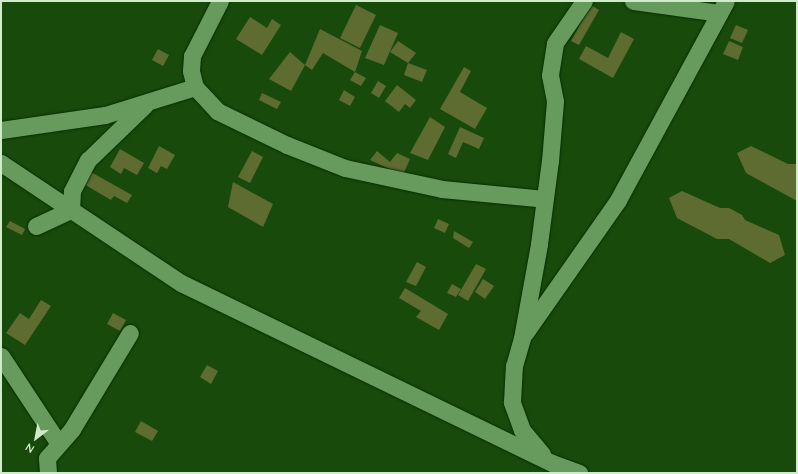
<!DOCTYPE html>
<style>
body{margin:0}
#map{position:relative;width:798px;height:474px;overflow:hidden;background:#184a0c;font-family:Quicksand,sans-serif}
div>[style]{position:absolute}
.building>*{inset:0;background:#5e6b31}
.roads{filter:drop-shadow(0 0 1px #072d00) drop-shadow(0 0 1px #072d00)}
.minor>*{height:17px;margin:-8.5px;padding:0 8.5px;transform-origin:8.5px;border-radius:8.5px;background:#679b5d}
span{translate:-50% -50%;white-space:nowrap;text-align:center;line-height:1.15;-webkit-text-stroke:4px #184a0c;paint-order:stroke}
.frame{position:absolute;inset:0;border:2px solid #d0ebca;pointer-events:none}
.north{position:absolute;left:16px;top:418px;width:40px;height:40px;-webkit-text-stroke:3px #184a0c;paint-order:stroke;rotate:212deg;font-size:11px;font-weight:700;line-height:16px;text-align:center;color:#d0ebca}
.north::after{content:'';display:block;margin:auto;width:14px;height:18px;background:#d0ebca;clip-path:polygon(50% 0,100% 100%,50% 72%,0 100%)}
</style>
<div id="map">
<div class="building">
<div style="clip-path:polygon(356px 5px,376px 15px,360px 48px,340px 38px)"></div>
<div style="clip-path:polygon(591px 5px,599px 10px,579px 45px,571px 41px)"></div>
<div style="clip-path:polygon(250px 17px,267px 28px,272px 19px,281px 25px,262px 55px,236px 39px)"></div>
<div style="clip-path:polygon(380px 25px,398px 33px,384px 65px,365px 58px)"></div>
<div style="clip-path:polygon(736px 25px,748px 30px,742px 43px,730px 38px)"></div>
<div style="clip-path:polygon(320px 29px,362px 51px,355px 72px,323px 53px,312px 70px,305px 65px)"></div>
<div style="clip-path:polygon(621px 32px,634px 39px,613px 78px,579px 59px,586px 46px,608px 58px)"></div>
<div style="clip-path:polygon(398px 41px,416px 53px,408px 63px,390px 52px)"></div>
<div style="clip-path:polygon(729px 41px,743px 47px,738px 60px,723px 54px)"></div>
<div style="clip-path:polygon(158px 49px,169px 55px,163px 66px,152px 60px)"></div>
<div style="clip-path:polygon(290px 52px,305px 65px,291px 91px,269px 79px)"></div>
<div style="clip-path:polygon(408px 63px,427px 70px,422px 82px,404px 75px)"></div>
<div style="clip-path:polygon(464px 67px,471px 71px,460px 92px,487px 108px,475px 129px,440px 109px)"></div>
<div style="clip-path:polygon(355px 72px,366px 78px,361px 86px,350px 80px)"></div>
<div style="clip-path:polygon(378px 81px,386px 86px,379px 98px,371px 93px)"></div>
<div style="clip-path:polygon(397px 85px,416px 100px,410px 108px,405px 104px,399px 112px,385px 101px)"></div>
<div style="clip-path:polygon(344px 90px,355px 97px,350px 106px,339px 100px)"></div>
<div style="clip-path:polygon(262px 93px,281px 102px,277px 109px,259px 100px)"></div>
<div style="clip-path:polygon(430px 117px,445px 127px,428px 160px,410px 153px)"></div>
<div style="clip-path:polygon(460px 127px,484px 138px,479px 149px,463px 142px,456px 158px,448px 154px)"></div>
<div style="clip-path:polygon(159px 146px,175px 155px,167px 169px,161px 166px,157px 173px,148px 168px)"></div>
<div style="clip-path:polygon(751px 146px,788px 164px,797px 164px,797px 201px,746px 173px,737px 153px)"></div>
<div style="clip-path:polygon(120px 149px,144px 163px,137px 175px,124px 168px,121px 174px,110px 167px)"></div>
<div style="clip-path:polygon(252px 151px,263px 157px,250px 183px,238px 177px)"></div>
<div style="clip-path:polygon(377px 151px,390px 162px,397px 153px,410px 159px,403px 175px,370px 160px)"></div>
<div style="clip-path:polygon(89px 171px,132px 195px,127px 203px,114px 196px,111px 200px,82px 183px)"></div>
<div style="clip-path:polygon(233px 182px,273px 204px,263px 227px,228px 207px)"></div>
<div style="clip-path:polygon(682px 191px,720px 208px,729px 208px,742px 215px,745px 220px,779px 235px,785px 255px,770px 263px,729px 239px,717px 239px,677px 218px,669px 198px)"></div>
<div style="clip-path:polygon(438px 219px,449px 224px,445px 233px,434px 228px)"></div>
<div style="clip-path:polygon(10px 221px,25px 229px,22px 235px,6px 227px)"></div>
<div style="clip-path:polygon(454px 231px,473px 242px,469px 248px,453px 238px)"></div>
<div style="clip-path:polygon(417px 262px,426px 267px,416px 286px,406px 282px)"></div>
<div style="clip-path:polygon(476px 264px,486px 269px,468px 301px,458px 295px)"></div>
<div style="clip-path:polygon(483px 279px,494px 286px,485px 299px,475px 292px)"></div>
<div style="clip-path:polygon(452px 284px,461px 289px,456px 297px,447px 293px)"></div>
<div style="clip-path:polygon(405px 288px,448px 314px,439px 330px,416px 317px,421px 311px,399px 298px)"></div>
<div style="clip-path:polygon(41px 300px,51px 306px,25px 345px,6px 333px,20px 313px,29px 319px)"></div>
<div style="clip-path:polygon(113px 313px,126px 320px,120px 331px,107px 324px)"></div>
<div style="clip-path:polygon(207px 365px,218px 371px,211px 384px,200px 377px)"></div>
<div style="clip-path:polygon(141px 421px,158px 431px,152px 441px,135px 432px)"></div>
</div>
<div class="roads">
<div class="minor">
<div style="left:220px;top:1px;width:62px;rotate:117deg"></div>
<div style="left:192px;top:56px;width:15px;rotate:94deg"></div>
<div style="left:191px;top:71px;width:16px;rotate:76deg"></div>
<div style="left:195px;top:87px;width:33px;rotate:47deg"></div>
<div style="left:217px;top:111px;width:78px;rotate:25.9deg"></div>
<div style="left:287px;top:145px;width:62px;rotate:21.6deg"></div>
<div style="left:345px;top:168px;width:99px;rotate:12.2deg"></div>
<div style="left:442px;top:189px;width:103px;rotate:5.5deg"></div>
<div style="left:633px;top:1px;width:87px;rotate:7.9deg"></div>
<div style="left:1px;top:130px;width:105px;rotate:-8.2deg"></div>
<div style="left:105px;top:115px;width:94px;rotate:-17.3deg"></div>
<div style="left:1px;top:163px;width:216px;rotate:33.7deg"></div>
<div style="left:181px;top:283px;width:412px;rotate:25.9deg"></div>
<div style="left:552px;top:463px;width:29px;rotate:20deg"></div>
<div style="left:36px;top:226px;width:38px;rotate:-25deg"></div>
<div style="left:71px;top:210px;width:19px;rotate:-87deg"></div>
<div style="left:72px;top:191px;width:35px;rotate:-63deg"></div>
<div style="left:88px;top:160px;width:79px;rotate:-44deg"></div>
<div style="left:525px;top:333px;width:162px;rotate:-55deg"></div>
<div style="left:618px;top:200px;width:226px;rotate:-61.5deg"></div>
<div style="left:1px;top:356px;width:105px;rotate:56.6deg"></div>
<div style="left:542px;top:454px;width:31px;rotate:-130deg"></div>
<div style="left:522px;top:430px;width:30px;rotate:-110deg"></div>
<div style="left:512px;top:402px;width:36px;rotate:-87deg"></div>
<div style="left:514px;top:366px;width:29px;rotate:-74deg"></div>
<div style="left:522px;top:338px;width:96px;rotate:-79.7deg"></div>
<div style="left:539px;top:244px;width:84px;rotate:-82.5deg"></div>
<div style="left:550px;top:161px;width:60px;rotate:-85.2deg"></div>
<div style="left:555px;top:101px;width:26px;rotate:-101deg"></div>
<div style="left:550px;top:75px;width:32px;rotate:-81deg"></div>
<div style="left:555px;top:43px;width:51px;rotate:-55.4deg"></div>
<div style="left:48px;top:473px;width:15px;rotate:-94deg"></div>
<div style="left:47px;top:458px;width:38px;rotate:-49deg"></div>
<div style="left:72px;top:429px;width:112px;rotate:-58.9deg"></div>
</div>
</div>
<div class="frame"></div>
<div class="north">N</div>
</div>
